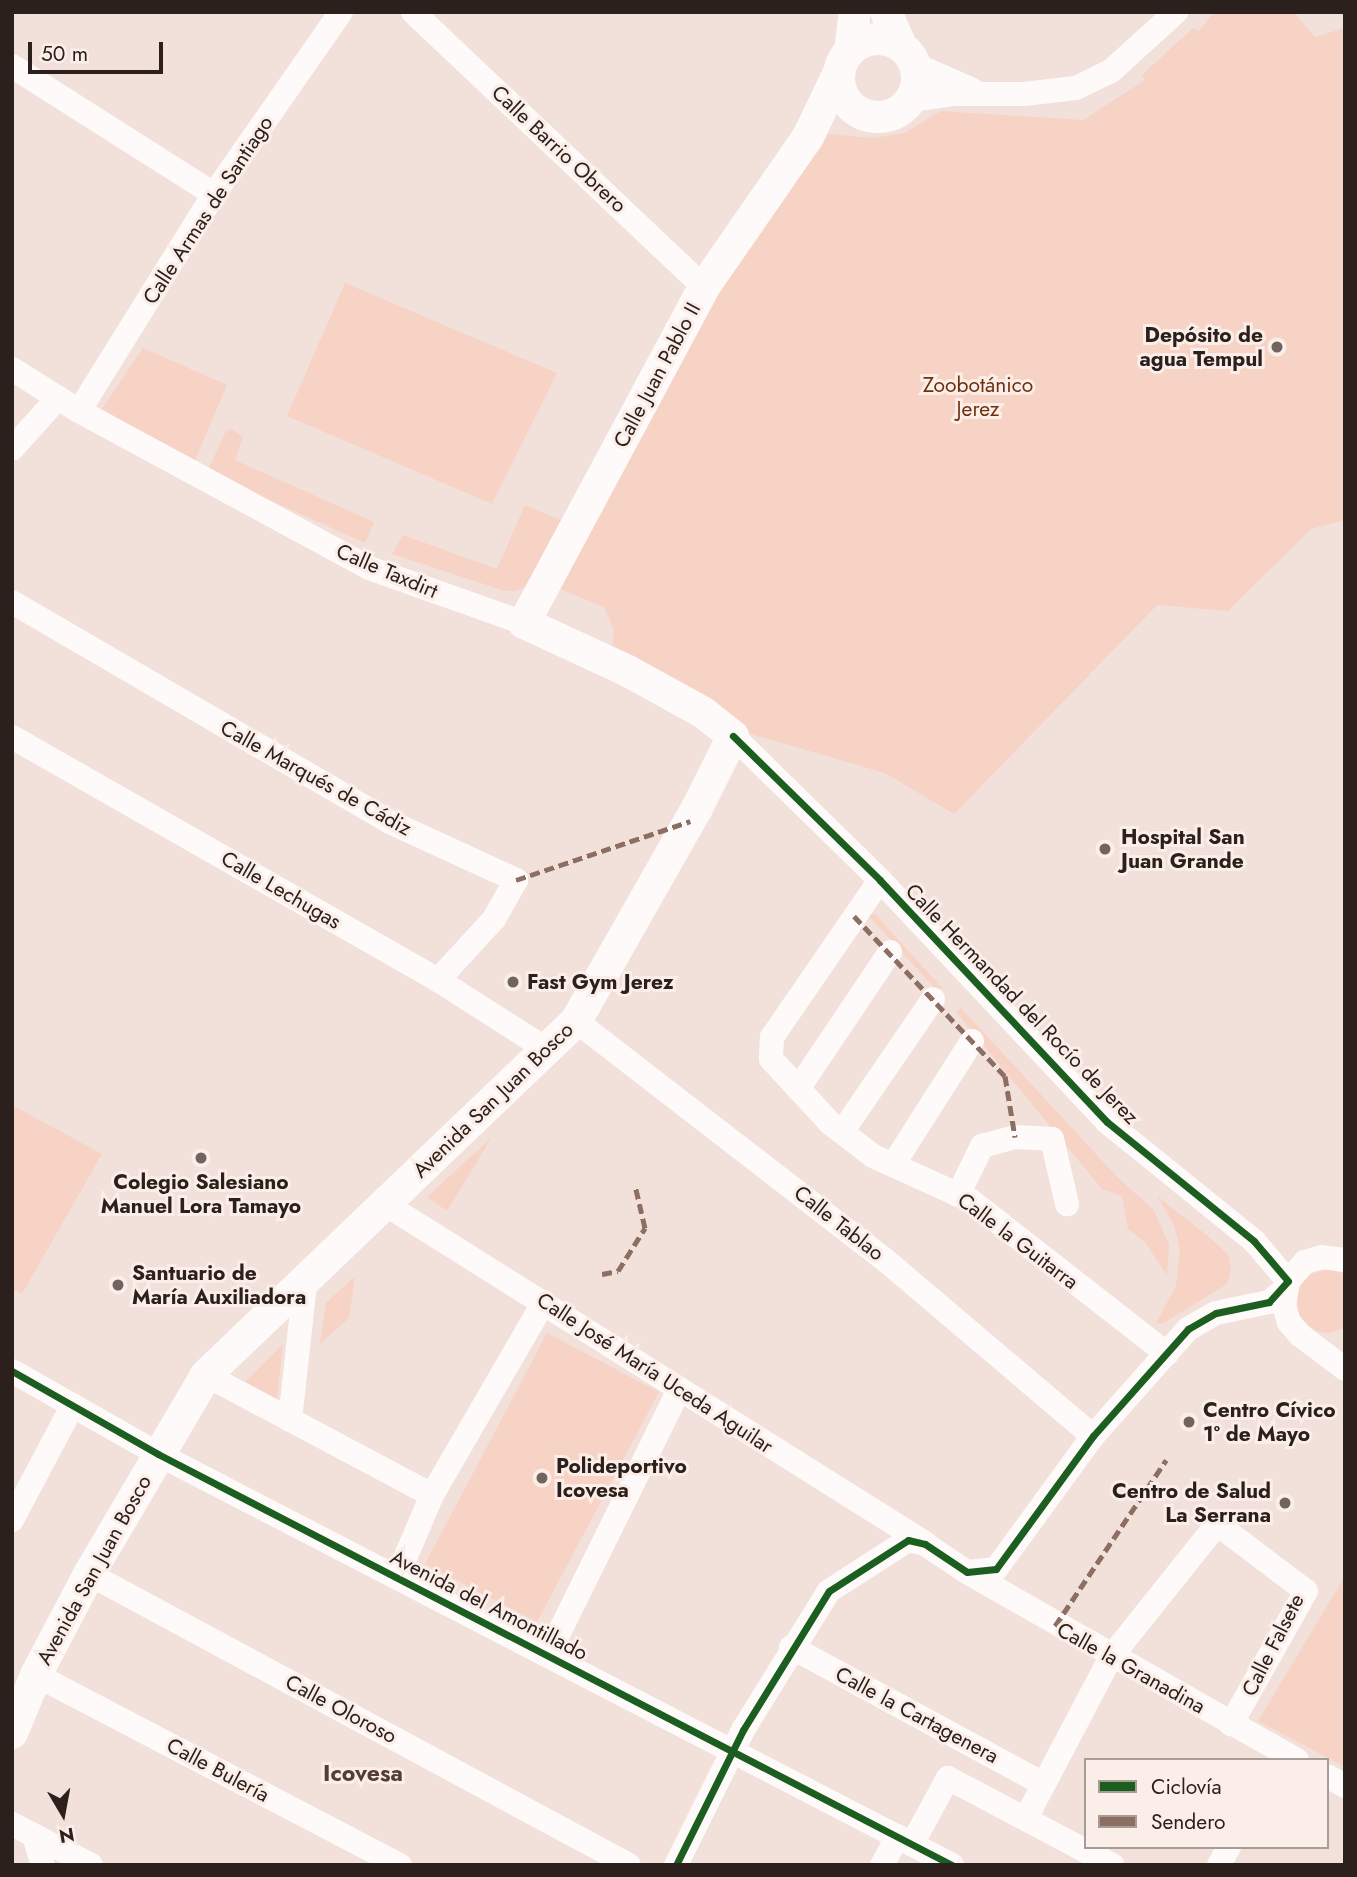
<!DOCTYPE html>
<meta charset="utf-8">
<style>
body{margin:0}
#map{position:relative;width:1357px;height:1877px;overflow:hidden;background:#f2e0da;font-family:Jost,sans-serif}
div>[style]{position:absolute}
.green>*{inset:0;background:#f7d3c5}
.minor>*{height:24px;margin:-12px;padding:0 12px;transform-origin:12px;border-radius:12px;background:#fdfaf9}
.major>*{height:32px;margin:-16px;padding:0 16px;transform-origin:16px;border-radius:16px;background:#fdfaf9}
.major>.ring{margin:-16px;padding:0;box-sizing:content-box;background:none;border:32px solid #fdfaf9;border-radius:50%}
.quiet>*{height:5px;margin-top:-2.5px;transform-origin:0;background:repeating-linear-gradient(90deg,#8d6e63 0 10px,transparent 0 15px)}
.cycleway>*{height:7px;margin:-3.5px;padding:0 3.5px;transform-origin:3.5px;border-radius:3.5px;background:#1b5e20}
.dots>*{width:19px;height:19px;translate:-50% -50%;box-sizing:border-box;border:4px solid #fbeee9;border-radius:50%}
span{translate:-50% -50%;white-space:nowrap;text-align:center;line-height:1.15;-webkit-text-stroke:6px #fbeee9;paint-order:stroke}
.street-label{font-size:21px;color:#2c201c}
.poi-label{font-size:21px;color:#2c201c;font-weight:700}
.right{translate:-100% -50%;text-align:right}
.left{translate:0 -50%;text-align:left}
.park-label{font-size:21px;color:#6f2f0f}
.neighbourhood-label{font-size:23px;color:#563d33;font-weight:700}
.frame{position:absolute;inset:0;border:14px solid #2c201c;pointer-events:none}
.legend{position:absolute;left:1084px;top:1758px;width:245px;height:91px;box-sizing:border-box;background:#fbeee9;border:2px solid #a89c97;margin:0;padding:9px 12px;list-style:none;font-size:21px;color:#2c201c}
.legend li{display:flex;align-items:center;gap:14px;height:35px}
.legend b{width:35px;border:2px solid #a89c97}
.north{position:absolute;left:28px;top:1779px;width:70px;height:70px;-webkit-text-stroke:5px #fbeee9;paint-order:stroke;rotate:170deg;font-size:19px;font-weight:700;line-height:28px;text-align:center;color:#2c201c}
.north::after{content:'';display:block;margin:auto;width:24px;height:32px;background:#2c201c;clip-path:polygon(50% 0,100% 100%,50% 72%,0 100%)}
.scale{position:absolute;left:28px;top:42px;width:135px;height:32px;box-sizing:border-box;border:4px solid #2c201c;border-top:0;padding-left:9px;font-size:21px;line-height:24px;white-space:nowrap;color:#2c201c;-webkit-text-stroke:5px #fbeee9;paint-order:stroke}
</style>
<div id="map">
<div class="green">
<div style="clip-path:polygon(1214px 12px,1294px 12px,1315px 37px,1345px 28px,1345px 520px,1311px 529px,1228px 611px,1157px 605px,954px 814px,885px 773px,747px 733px,612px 651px,614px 630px,604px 607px,555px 587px,685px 348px,732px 272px,828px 134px,873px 138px,905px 133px,941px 111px,1083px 120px,1145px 80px,1142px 75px,1193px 28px,1199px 31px)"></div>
<div style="clip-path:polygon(345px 283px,557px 373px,492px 504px,287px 416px)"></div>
<div style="clip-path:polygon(143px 348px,227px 385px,194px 463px,102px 409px)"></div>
<div style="clip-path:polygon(232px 429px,243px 437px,235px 460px,374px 522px,365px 543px,207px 472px,226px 431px)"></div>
<div style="clip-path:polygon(525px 505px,563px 521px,525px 587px,515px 591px,505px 591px,392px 554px,403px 535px,497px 569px)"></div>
<div style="clip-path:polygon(867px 914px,875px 914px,942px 988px,938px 992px)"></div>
<div style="clip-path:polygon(961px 1008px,1119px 1179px,1153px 1209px,1169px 1244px,1167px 1276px,1145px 1242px,1128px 1229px,1122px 1196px,1102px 1189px,956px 1012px)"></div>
<div style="clip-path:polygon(12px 1105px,102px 1154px,22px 1294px,12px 1289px)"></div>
<div style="clip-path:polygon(492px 1137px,447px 1211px,427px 1197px)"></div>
<div style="clip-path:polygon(1157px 1196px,1208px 1236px,1229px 1256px,1231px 1269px,1227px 1284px,1162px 1324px,1156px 1323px,1176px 1286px,1180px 1248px,1174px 1225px)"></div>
<div style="clip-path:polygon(1330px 1269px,1345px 1274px,1345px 1328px,1327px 1333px,1316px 1331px,1299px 1317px,1296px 1293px,1308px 1275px)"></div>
<div style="clip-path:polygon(355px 1276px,349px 1318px,320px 1344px,326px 1303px)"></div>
<div style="clip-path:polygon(547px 1333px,659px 1392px,537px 1622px,425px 1564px)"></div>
<div style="clip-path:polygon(283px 1344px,277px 1399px,245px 1382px)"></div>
<div style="clip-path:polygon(1345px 1576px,1345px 1767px,1258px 1721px)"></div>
</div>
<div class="minor">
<div style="left:413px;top:12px;width:400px;rotate:43.4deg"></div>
<div style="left:916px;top:65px;width:62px;rotate:23.7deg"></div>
<div style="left:12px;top:66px;width:239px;rotate:32.4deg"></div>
<div style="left:910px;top:100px;width:44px;rotate:-7.8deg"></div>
<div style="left:954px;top:94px;width:70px"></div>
<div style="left:1024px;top:94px;width:52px;rotate:-6.6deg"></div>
<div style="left:1076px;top:88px;width:39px;rotate:-26deg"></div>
<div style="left:1111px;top:71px;width:88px;rotate:-42.2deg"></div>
<div style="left:12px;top:369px;width:79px;rotate:32.1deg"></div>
<div style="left:79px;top:411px;width:330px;rotate:28.4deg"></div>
<div style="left:369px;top:568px;width:164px;rotate:19.5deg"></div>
<div style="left:79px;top:411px;width:256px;rotate:-58.1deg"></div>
<div style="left:214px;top:194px;width:222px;rotate:-55.1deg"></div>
<div style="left:12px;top:449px;width:69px;rotate:-48deg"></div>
<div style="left:12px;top:602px;width:437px;rotate:30.2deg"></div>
<div style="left:390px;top:822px;width:139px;rotate:24.7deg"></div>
<div style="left:516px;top:880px;width:45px;rotate:119.4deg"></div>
<div style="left:494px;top:919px;width:83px;rotate:132.6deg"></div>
<div style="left:733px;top:736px;width:206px;rotate:44.4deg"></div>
<div style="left:880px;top:880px;width:332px;rotate:46.8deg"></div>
<div style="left:1107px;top:1122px;width:189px;rotate:39deg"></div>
<div style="left:1254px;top:1241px;width:52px;rotate:49.6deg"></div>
<div style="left:12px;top:737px;width:490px;rotate:29.7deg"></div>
<div style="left:438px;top:980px;width:128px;rotate:32.6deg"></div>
<div style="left:880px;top:880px;width:191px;rotate:124.5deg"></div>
<div style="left:772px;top:1037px;width:22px;rotate:93deg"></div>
<div style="left:771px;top:1059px;width:87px;rotate:47.3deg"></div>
<div style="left:830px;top:1123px;width:54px;rotate:37.5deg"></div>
<div style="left:873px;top:1156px;width:107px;rotate:24.4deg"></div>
<div style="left:970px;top:1200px;width:250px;rotate:38deg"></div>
<div style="left:576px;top:1021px;width:389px;rotate:37.7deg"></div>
<div style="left:884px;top:1259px;width:274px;rotate:40.3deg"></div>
<div style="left:798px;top:1089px;width:165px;rotate:-56.1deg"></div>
<div style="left:842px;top:1132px;width:161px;rotate:-55.6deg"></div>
<div style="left:893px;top:1165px;width:147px;rotate:-57.5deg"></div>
<div style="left:958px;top:1195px;width:55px;rotate:-63.9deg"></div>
<div style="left:982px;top:1146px;width:34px;rotate:-15deg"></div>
<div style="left:1015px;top:1137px;width:37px;rotate:3deg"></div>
<div style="left:1052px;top:1139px;width:67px;rotate:77deg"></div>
<div style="left:385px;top:1204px;width:638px;rotate:32.12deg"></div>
<div style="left:1345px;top:1260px;width:23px;rotate:-173deg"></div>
<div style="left:1322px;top:1257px;width:18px;rotate:164deg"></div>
<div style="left:1305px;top:1262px;width:25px;rotate:132deg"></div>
<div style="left:1288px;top:1281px;width:25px;rotate:99deg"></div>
<div style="left:1284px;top:1306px;width:17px;rotate:73deg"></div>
<div style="left:1289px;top:1322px;width:17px;rotate:50deg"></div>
<div style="left:1300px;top:1335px;width:56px;rotate:37.1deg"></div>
<div style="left:12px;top:1371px;width:168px;rotate:29.6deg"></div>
<div style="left:158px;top:1454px;width:894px;rotate:27.37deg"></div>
<div style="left:206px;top:1375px;width:256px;rotate:28deg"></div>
<div style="left:290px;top:1420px;width:145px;rotate:-83.7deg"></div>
<div style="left:12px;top:1520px;width:130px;rotate:-62.1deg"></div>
<div style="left:967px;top:1572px;width:380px;rotate:29.7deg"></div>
<div style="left:89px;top:1574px;width:613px;rotate:28.32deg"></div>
<div style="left:397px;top:1577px;width:89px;rotate:-66.9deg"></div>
<div style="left:432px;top:1495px;width:223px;rotate:-59.9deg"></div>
<div style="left:791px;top:1647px;width:285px;rotate:28.5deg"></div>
<div style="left:548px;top:1655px;width:296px;rotate:-63.7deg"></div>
<div style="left:36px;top:1675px;width:411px;rotate:27.6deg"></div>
<div style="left:1327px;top:1776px;width:21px;rotate:29deg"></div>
<div style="left:1026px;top:1818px;width:182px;rotate:-62.2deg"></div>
<div style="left:1111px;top:1657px;width:170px;rotate:-51.4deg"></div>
<div style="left:1217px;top:1524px;width:111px;rotate:37deg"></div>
<div style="left:1306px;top:1591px;width:153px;rotate:119.4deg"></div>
<div style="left:12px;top:1824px;width:89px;rotate:27.4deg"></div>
<div style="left:34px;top:1836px;width:30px;rotate:73deg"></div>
<div style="left:912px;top:1844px;width:75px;rotate:-61.4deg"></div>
<div style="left:948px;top:1778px;width:186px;rotate:27.9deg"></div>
<div style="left:676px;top:1865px;width:151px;rotate:-63.6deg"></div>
<div style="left:743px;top:1730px;width:163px;rotate:-58.3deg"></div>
<div style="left:829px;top:1591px;width:94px;rotate:-32.8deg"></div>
<div style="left:908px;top:1540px;width:17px;rotate:13deg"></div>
<div style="left:925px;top:1544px;width:50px;rotate:33.7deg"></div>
<div style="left:967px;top:1572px;width:29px;rotate:-6deg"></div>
<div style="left:996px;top:1569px;width:165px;rotate:-53.9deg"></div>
<div style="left:1093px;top:1436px;width:143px;rotate:-48.4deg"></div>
<div style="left:1188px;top:1329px;width:32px;rotate:-30deg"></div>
<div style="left:1216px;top:1313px;width:54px;rotate:-11.7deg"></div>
<div style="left:1269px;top:1302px;width:21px;rotate:-39deg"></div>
<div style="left:882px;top:1865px;width:33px;rotate:-61deg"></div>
<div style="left:1219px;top:1865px;width:21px;rotate:-61deg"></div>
</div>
<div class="major">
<div style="left:886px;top:12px;width:36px;rotate:66deg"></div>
<div class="ring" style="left:839px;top:39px;width:46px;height:46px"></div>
<div style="left:850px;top:51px;width:39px;rotate:-83deg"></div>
<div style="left:12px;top:1733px;width:63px;rotate:-67.5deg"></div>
<div style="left:36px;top:1675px;width:114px;rotate:-62.3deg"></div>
<div style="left:89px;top:1574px;width:231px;rotate:-59.5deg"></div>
<div style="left:206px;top:1375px;width:512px;rotate:-43.73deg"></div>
<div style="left:576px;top:1021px;width:245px;rotate:-60.4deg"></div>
<div style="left:697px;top:808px;width:80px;rotate:-63.4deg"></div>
<div style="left:733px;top:736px;width:37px;rotate:-142deg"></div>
<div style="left:704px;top:713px;width:87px;rotate:-151.1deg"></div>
<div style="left:628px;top:671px;width:115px;rotate:-155.2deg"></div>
<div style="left:524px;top:623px;width:381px;rotate:-61.8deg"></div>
<div style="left:704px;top:287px;width:183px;rotate:-55.3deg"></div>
<div style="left:808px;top:137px;width:72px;rotate:-64.5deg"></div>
</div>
<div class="quiet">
<div style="left:516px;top:880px;width:184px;rotate:-18.7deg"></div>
<div style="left:854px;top:916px;width:220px;rotate:46.7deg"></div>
<div style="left:1005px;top:1076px;width:62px;rotate:80.7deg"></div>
<div style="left:602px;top:1274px;width:16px;rotate:-11deg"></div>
<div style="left:618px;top:1271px;width:51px;rotate:-57.9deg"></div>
<div style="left:645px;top:1228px;width:44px;rotate:-103.1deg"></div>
<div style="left:1055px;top:1626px;width:200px;rotate:-56.2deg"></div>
</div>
<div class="cycleway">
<div style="left:12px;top:1371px;width:168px;rotate:29.6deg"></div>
<div style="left:158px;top:1454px;width:894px;rotate:27.37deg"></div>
<div style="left:676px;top:1865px;width:151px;rotate:-63.6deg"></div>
<div style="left:743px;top:1730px;width:163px;rotate:-58.3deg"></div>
<div style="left:829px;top:1591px;width:94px;rotate:-32.8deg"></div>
<div style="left:908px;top:1540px;width:17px;rotate:13deg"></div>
<div style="left:925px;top:1544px;width:50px;rotate:33.7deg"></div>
<div style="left:967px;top:1572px;width:29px;rotate:-6deg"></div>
<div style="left:996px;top:1569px;width:165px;rotate:-53.9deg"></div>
<div style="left:1093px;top:1436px;width:143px;rotate:-48.4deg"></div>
<div style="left:1188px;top:1329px;width:32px;rotate:-30deg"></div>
<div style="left:1216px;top:1313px;width:54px;rotate:-11.7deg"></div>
<div style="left:1269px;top:1302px;width:28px;rotate:-48deg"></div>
<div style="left:1288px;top:1281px;width:52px;rotate:-130.4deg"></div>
<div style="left:1254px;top:1241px;width:189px;rotate:-141deg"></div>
<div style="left:1107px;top:1122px;width:332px;rotate:-133.2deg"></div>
<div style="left:880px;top:880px;width:206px;rotate:-135.6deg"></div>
</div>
<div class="dots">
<div style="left:1277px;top:347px;background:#71635e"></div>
<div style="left:1105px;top:849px;background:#71635e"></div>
<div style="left:513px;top:982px;background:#71635e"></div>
<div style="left:201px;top:1158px;background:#71635e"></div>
<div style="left:118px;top:1285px;background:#71635e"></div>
<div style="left:1189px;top:1422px;background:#71635e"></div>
<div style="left:542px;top:1478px;background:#71635e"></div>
<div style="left:1285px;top:1503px;background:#71635e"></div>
</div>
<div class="street-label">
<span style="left:559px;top:149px;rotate:43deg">Calle Barrio Obrero</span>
<span style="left:208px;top:210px;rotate:-57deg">Calle Armas de Santiago</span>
<span style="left:657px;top:375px;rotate:-62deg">Calle Juan Pablo II</span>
<span style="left:387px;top:571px;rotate:23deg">Calle Taxdirt</span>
<span style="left:316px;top:778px;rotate:29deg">Calle Marqués de Cádiz</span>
<span style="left:281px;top:890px;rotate:30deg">Calle Lechugas</span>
<span style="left:1022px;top:1004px;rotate:46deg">Calle Hermandad del Rocío de Jerez</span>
<span style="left:493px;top:1100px;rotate:-44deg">Avenida San Juan Bosco</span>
<span style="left:839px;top:1223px;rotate:38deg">Calle Tablao</span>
<span style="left:1018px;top:1241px;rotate:37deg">Calle la Guitarra</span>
<span style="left:655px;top:1373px;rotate:33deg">Calle José María Uceda Aguilar</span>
<span style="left:94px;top:1570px;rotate:-61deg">Avenida San Juan Bosco</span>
<span style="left:489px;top:1605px;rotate:27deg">Avenida del Amontillado</span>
<span style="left:1273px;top:1645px;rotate:-63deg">Calle Falsete</span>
<span style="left:1131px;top:1668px;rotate:29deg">Calle la Granadina</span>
<span style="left:341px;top:1709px;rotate:28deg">Calle Oloroso</span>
<span style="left:917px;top:1715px;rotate:28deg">Calle la Cartagenera</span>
<span style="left:218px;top:1770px;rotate:28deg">Calle Bulería</span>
</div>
<div class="poi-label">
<span class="right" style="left:1263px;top:347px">Depósito de<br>agua Tempul</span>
<span class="left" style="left:1121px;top:849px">Hospital San<br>Juan Grande</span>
<span class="left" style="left:527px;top:982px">Fast Gym Jerez</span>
<span style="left:201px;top:1194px">Colegio Salesiano<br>Manuel Lora Tamayo</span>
<span class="left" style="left:132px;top:1285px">Santuario de<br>María Auxiliadora</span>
<span class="left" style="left:1203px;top:1422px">Centro Cívico<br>1º de Mayo</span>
<span class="left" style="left:556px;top:1478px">Polideportivo<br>Icovesa</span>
<span class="right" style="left:1271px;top:1503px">Centro de Salud<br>La Serrana</span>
</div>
<div class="park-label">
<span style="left:978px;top:397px">Zoobotánico<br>Jerez</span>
</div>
<div class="neighbourhood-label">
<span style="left:363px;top:1773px">Icovesa</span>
</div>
<div class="frame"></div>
<ul class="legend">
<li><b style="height:9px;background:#1b5e20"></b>Ciclovía</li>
<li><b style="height:9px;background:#8d6e63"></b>Sendero</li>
</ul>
<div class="north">N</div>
<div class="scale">50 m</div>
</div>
